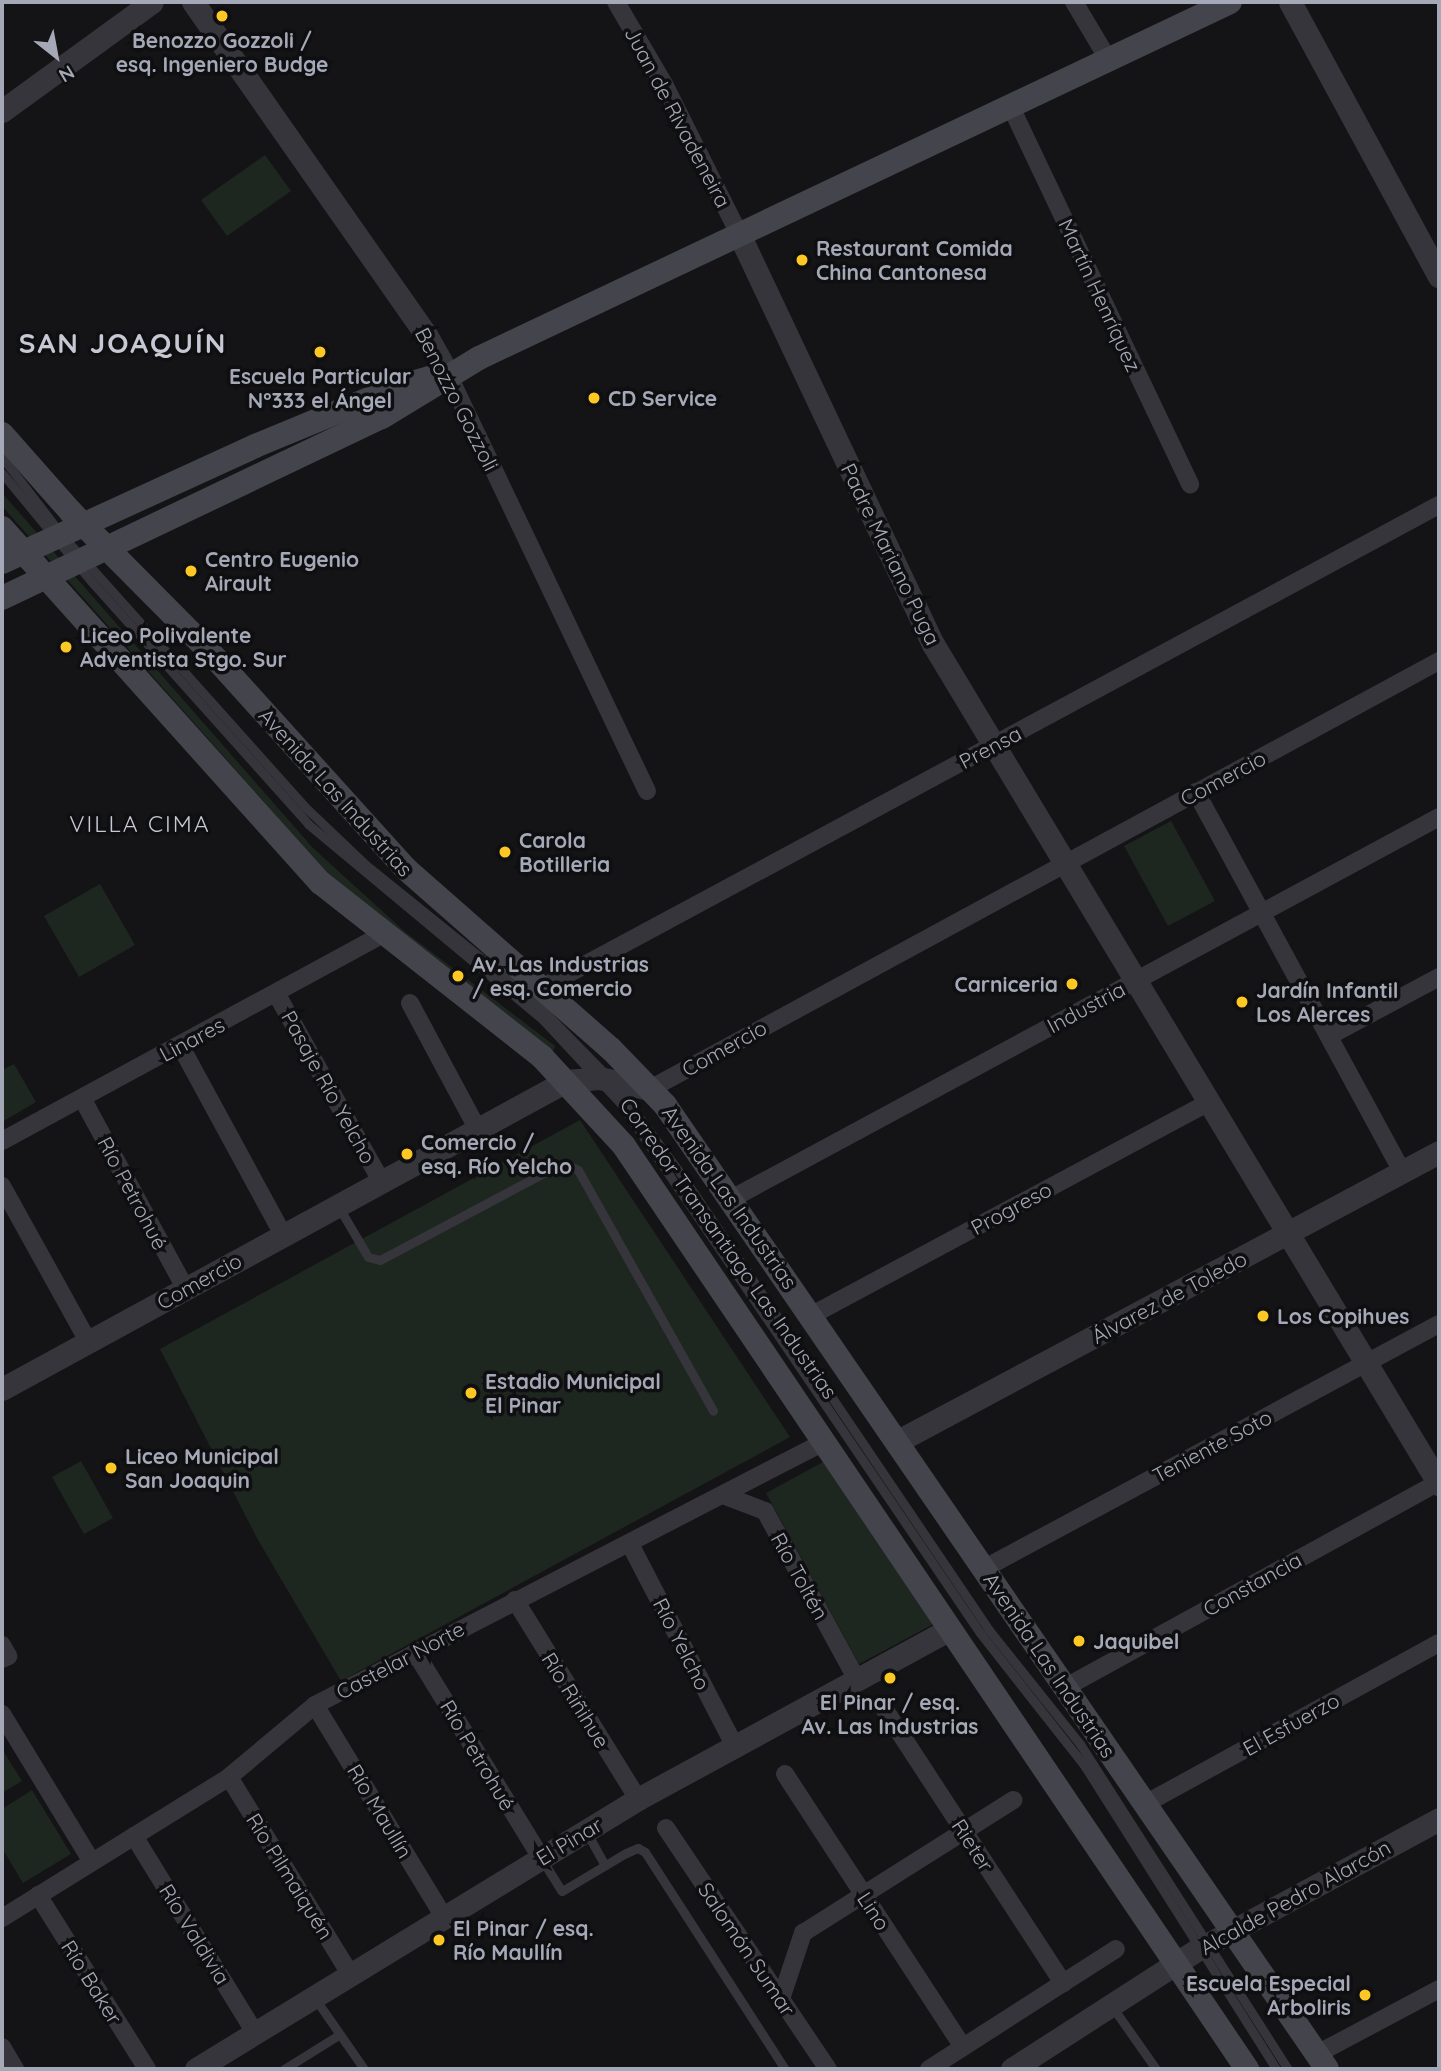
<!DOCTYPE html>
<meta charset="utf-8">
<style>
body{margin:0}
#map{position:relative;width:1441px;height:2071px;overflow:hidden;background:#141416;font-family:Quicksand,sans-serif}
div>[style]{position:absolute}
.green>*{inset:0;background:#1e2620}
.service>*{height:9px;margin:-4.5px;padding:0 4.5px;transform-origin:4.5px;border-radius:4.5px;background:#35353b}
.minor>*{height:18px;margin:-9px;padding:0 9px;transform-origin:9px;border-radius:9px;background:#35353b}
.tertiary>*{height:23px;margin:-11.5px;padding:0 11.5px;transform-origin:11.5px;border-radius:11.5px;background:#35353b}
.secondary>*{height:24px;margin:-12px;padding:0 12px;transform-origin:12px;border-radius:12px;background:#43444c}
.dots>*{width:19px;height:19px;translate:-50% -50%;box-sizing:border-box;border:4px solid #0f0f11;border-radius:50%}
span{translate:-50% -50%;white-space:nowrap;text-align:center;line-height:1.15;-webkit-text-stroke:7px #0f0f11;paint-order:stroke}
.poi-label{font-size:21px;color:#a5a9b7;font-weight:700}
.left{translate:0 -50%;text-align:left}
.right{translate:-100% -50%;text-align:right}
.street-label{font-size:21px;color:#a5a9b7}
.neighbourhood-label{font-size:23px;color:#c6c9d3;letter-spacing:2px}
.district-label{font-size:28px;color:#c6c9d3;font-weight:700;letter-spacing:2px}
.frame{position:absolute;inset:0;border:4px solid #a5a9b7;pointer-events:none}
.north{position:absolute;left:21px;top:21px;width:70px;height:70px;-webkit-text-stroke:5px #0f0f11;paint-order:stroke;rotate:149deg;font-size:19px;font-weight:700;line-height:28px;text-align:center;color:#a5a9b7}
.north::after{content:'';display:block;margin:auto;width:24px;height:32px;background:#a5a9b7;clip-path:polygon(50% 0,100% 100%,50% 72%,0 100%)}
</style>
<div id="map">
<div class="green">
<div style="clip-path:polygon(265px 155px,291px 191px,227px 236px,201px 200px)"></div>
<div style="clip-path:polygon(2px 493px,313px 848px,404px 931px,555px 1046px,552px 1055px,350px 899px,2px 506px)"></div>
<div style="clip-path:polygon(1171px 821px,1215px 901px,1168px 926px,1124px 846px)"></div>
<div style="clip-path:polygon(100px 884px,135px 945px,79px 977px,44px 916px)"></div>
<div style="clip-path:polygon(14px 1064px,36px 1102px,2px 1122px,2px 1070px)"></div>
<div style="clip-path:polygon(580px 1120px,790px 1437px,341px 1681px,258px 1540px,160px 1349px)"></div>
<div style="clip-path:polygon(81px 1461px,113px 1518px,84px 1534px,52px 1477px)"></div>
<div style="clip-path:polygon(823px 1462px,939px 1621px,859px 1664px,766px 1493px)"></div>
<div style="clip-path:polygon(2px 1749px,22px 1781px,2px 1793px)"></div>
<div style="clip-path:polygon(32px 1790px,71px 1854px,23px 1883px,2px 1848px,2px 1809px)"></div>
</div>
<div class="service">
<div style="left:2px;top:457px;width:97px;rotate:52.5deg"></div>
<div style="left:61px;top:534px;width:365px;rotate:48.2deg"></div>
<div style="left:304px;top:806px;width:86px;rotate:43.6deg"></div>
<div style="left:366px;top:865px;width:212px;rotate:38.9deg"></div>
<div style="left:531px;top:998px;width:109px;rotate:45.7deg"></div>
<div style="left:2px;top:473px;width:140px;rotate:50.5deg"></div>
<div style="left:91px;top:581px;width:326px;rotate:48.2deg"></div>
<div style="left:308px;top:824px;width:306px;rotate:39.8deg"></div>
<div style="left:543px;top:1020px;width:115px;rotate:47.1deg"></div>
<div style="left:621px;top:1104px;width:639px;rotate:55.84deg"></div>
<div style="left:980px;top:1633px;width:168px;rotate:51.8deg"></div>
<div style="left:1084px;top:1765px;width:360px;rotate:57.7deg"></div>
<div style="left:616px;top:1086px;width:113px;rotate:53.6deg"></div>
<div style="left:683px;top:1177px;width:547px;rotate:55.96deg"></div>
<div style="left:989px;top:1630px;width:146px;rotate:51.4deg"></div>
<div style="left:1080px;top:1744px;width:386px;rotate:57.4deg"></div>
<div style="left:338px;top:1206px;width:59px;rotate:59.5deg"></div>
<div style="left:368px;top:1257px;width:12px;rotate:14deg"></div>
<div style="left:380px;top:1260px;width:198px;rotate:-28deg"></div>
<div style="left:555px;top:1167px;width:13px;rotate:-9deg"></div>
<div style="left:568px;top:1165px;width:11px;rotate:27deg"></div>
<div style="left:578px;top:1170px;width:276px;rotate:60.7deg"></div>
<div style="left:587px;top:1833px;width:37px;rotate:61deg"></div>
<div style="left:541px;top:1858px;width:39px;rotate:58deg"></div>
<div style="left:562px;top:1891px;width:74px;rotate:-30.7deg"></div>
<div style="left:626px;top:1853px;width:13px;rotate:-23deg"></div>
<div style="left:638px;top:1848px;width:8px;rotate:30deg"></div>
<div style="left:645px;top:1852px;width:258px;rotate:57.2deg"></div>
<div style="left:314px;top:1997px;width:88px;rotate:55.2deg"></div>
<div style="left:1111px;top:2005px;width:78px;rotate:54.9deg"></div>
<div style="left:284px;top:2069px;width:62px;rotate:-31.9deg"></div>
</div>
<div class="minor">
<div style="left:616px;top:2px;width:95px;rotate:59.7deg"></div>
<div style="left:664px;top:84px;width:168px;rotate:63.4deg"></div>
<div style="left:1074px;top:2px;width:66px;rotate:59.2deg"></div>
<div style="left:1010px;top:105px;width:420px;rotate:64.6deg"></div>
<div style="left:448px;top:374px;width:462px;rotate:64.5deg"></div>
<div style="left:1196px;top:792px;width:432px;rotate:61.5deg"></div>
<div style="left:540px;top:989px;width:1021px;rotate:-28.3deg"></div>
<div style="left:276px;top:993px;width:215px;rotate:60.8deg"></div>
<div style="left:410px;top:1003px;width:142px;rotate:61.8deg"></div>
<div style="left:1329px;top:1036px;width:125px;rotate:-28.2deg"></div>
<div style="left:180px;top:1045px;width:216px;rotate:61.5deg"></div>
<div style="left:650px;top:1089px;width:898px;rotate:-28.48deg"></div>
<div style="left:82px;top:1098px;width:216px;rotate:61.5deg"></div>
<div style="left:2px;top:1141px;width:431px;rotate:-28.5deg"></div>
<div style="left:2px;top:1186px;width:177px;rotate:61deg"></div>
<div style="left:733px;top:1198px;width:802px;rotate:-28.35deg"></div>
<div style="left:812px;top:1315px;width:451px;rotate:-28.2deg"></div>
<div style="left:723px;top:1495px;width:45px;rotate:20.9deg"></div>
<div style="left:765px;top:1511px;width:192px;rotate:61.4deg"></div>
<div style="left:630px;top:1544px;width:226px;rotate:62.6deg"></div>
<div style="left:985px;top:1568px;width:515px;rotate:-28.26deg"></div>
<div style="left:515px;top:1600px;width:234px;rotate:58.3deg"></div>
<div style="left:2px;top:1645px;width:13px;rotate:61deg"></div>
<div style="left:8px;top:1656px;width:7px;rotate:153deg"></div>
<div style="left:415px;top:1652px;width:241px;rotate:58.5deg"></div>
<div style="left:1066px;top:1687px;width:426px;rotate:-28.8deg"></div>
<div style="left:315px;top:1705px;width:248px;rotate:58.7deg"></div>
<div style="left:883px;top:1707px;width:330px;rotate:56.9deg"></div>
<div style="left:2px;top:1714px;width:173px;rotate:58.7deg"></div>
<div style="left:785px;top:1774px;width:326px;rotate:56.9deg"></div>
<div style="left:229px;top:1777px;width:233px;rotate:58.4deg"></div>
<div style="left:1143px;top:1805px;width:337px;rotate:-28.7deg"></div>
<div style="left:666px;top:1828px;width:290px;rotate:56.1deg"></div>
<div style="left:134px;top:1836px;width:231px;rotate:58.4deg"></div>
<div style="left:38px;top:1895px;width:205px;rotate:57.9deg"></div>
<div style="left:2px;top:1918px;width:267px;rotate:-31.8deg"></div>
<div style="left:229px;top:1777px;width:112px;rotate:-39.9deg"></div>
<div style="left:315px;top:1705px;width:573px;rotate:-27.33deg"></div>
<div style="left:781px;top:1999px;width:70px;rotate:-71.6deg"></div>
<div style="left:803px;top:1933px;width:249px;rotate:-32.3deg"></div>
<div style="left:2px;top:2047px;width:26px;rotate:59deg"></div>
<div style="left:1317px;top:2054px;width:138px;rotate:-28deg"></div>
<div style="left:929px;top:2069px;width:222px;rotate:-32.7deg"></div>
</div>
<div class="tertiary">
<div style="left:193px;top:2px;width:404px;rotate:55deg"></div>
<div style="left:425px;top:333px;width:47px;rotate:60.7deg"></div>
<div style="left:1290px;top:2px;width:312px;rotate:61.5deg"></div>
<div style="left:2px;top:111px;width:185px;rotate:-36deg"></div>
<div style="left:739px;top:234px;width:454px;rotate:64.7deg"></div>
<div style="left:933px;top:644px;width:981px;rotate:58.94deg"></div>
<div style="left:2px;top:1389px;width:643px;rotate:-28.64deg"></div>
<div style="left:566px;top:1081px;width:33px;rotate:-5deg"></div>
<div style="left:599px;top:1078px;width:52px;rotate:12.2deg"></div>
<div style="left:898px;top:1441px;width:613px;rotate:-28.11deg"></div>
<div style="left:196px;top:2069px;width:518px;rotate:-31.42deg"></div>
<div style="left:638px;top:1799px;width:355px;rotate:-28.6deg"></div>
<div style="left:1012px;top:2069px;width:220px;rotate:-32.8deg"></div>
<div style="left:1197px;top:1950px;width:275px;rotate:-28.4deg"></div>
</div>
<div class="secondary">
<div style="left:2px;top:434px;width:104px;rotate:48.5deg"></div>
<div style="left:71px;top:512px;width:194px;rotate:45.2deg"></div>
<div style="left:208px;top:650px;width:295px;rotate:47.9deg"></div>
<div style="left:406px;top:869px;width:273px;rotate:41.3deg"></div>
<div style="left:611px;top:1049px;width:78px;rotate:46deg"></div>
<div style="left:665px;top:1105px;width:1169px;rotate:55.52deg"></div>
<div style="left:2px;top:528px;width:477px;rotate:48.1deg"></div>
<div style="left:321px;top:883px;width:281px;rotate:38.2deg"></div>
<div style="left:542px;top:1057px;width:121px;rotate:47.3deg"></div>
<div style="left:624px;top:1146px;width:1114px;rotate:55.98deg"></div>
<div style="left:2px;top:562px;width:278px;rotate:-24.6deg"></div>
<div style="left:255px;top:446px;width:155px;rotate:-22.4deg"></div>
<div style="left:398px;top:387px;width:36px;rotate:-16deg"></div>
<div style="left:2px;top:598px;width:421px;rotate:-25.5deg"></div>
<div style="left:382px;top:417px;width:114px;rotate:-31.3deg"></div>
<div style="left:479px;top:358px;width:831px;rotate:-25.36deg"></div>
</div>
<div class="dots">
<div style="left:222px;top:16px;background:#fec824"></div>
<div style="left:802px;top:260px;background:#fec824"></div>
<div style="left:320px;top:352px;background:#fec824"></div>
<div style="left:594px;top:398px;background:#fec824"></div>
<div style="left:191px;top:571px;background:#fec824"></div>
<div style="left:66px;top:647px;background:#fec824"></div>
<div style="left:505px;top:852px;background:#fec824"></div>
<div style="left:458px;top:976px;background:#fec824"></div>
<div style="left:1072px;top:984px;background:#fec824"></div>
<div style="left:1242px;top:1002px;background:#fec824"></div>
<div style="left:407px;top:1154px;background:#fec824"></div>
<div style="left:1263px;top:1316px;background:#fec824"></div>
<div style="left:471px;top:1393px;background:#fec824"></div>
<div style="left:111px;top:1468px;background:#fec824"></div>
<div style="left:1079px;top:1641px;background:#fec824"></div>
<div style="left:890px;top:1678px;background:#fec824"></div>
<div style="left:439px;top:1940px;background:#fec824"></div>
<div style="left:1365px;top:1995px;background:#fec824"></div>
</div>
<div class="poi-label">
<span style="left:222px;top:52px">Benozzo Gozzoli /<br>esq. Ingeniero Budge</span>
<span class="left" style="left:816px;top:260px">Restaurant Comida<br>China Cantonesa</span>
<span style="left:320px;top:388px">Escuela Particular<br>N°333 el Ángel</span>
<span class="left" style="left:608px;top:398px">CD Service</span>
<span class="left" style="left:205px;top:571px">Centro Eugenio<br>Airault</span>
<span class="left" style="left:80px;top:647px">Liceo Polivalente<br>Adventista Stgo. Sur</span>
<span class="left" style="left:519px;top:852px">Carola<br>Botilleria</span>
<span class="left" style="left:472px;top:976px">Av. Las Industrias<br>/ esq. Comercio</span>
<span class="right" style="left:1058px;top:984px">Carniceria</span>
<span class="left" style="left:1256px;top:1002px">Jardín Infantil<br>Los Alerces</span>
<span class="left" style="left:421px;top:1154px">Comercio /<br>esq. Río Yelcho</span>
<span class="left" style="left:1277px;top:1316px">Los Copihues</span>
<span class="left" style="left:485px;top:1393px">Estadio Municipal<br>El Pinar</span>
<span class="left" style="left:125px;top:1468px">Liceo Municipal<br>San Joaquin</span>
<span class="left" style="left:1093px;top:1641px">Jaquibel</span>
<span style="left:890px;top:1714px">El Pinar / esq.<br>Av. Las Industrias</span>
<span class="left" style="left:453px;top:1940px">El Pinar / esq.<br>Río Maullín</span>
<span class="right" style="left:1351px;top:1995px">Escuela Especial<br>Arboliris</span>
</div>
<div class="street-label">
<span style="left:678px;top:117px;rotate:62deg">Juan de Rivadeneira</span>
<span style="left:1100px;top:295px;rotate:65deg">Martín Henríquez</span>
<span style="left:457px;top:399px;rotate:63deg">Benozzo Gozzoli</span>
<span style="left:891px;top:554px;rotate:64deg">Padre Mariano Puga</span>
<span style="left:990px;top:747px;rotate:-28deg">Prensa</span>
<span style="left:1223px;top:778px;rotate:-28deg">Comercio</span>
<span style="left:336px;top:792px;rotate:48deg">Avenida Las Industrias</span>
<span style="left:1086px;top:1007px;rotate:-28deg">Industria</span>
<span style="left:192px;top:1039px;rotate:-28deg">Linares</span>
<span style="left:724px;top:1048px;rotate:-29deg">Comercio</span>
<span style="left:329px;top:1087px;rotate:61deg">Pasaje Río Yelcho</span>
<span style="left:133px;top:1193px;rotate:62deg">Río Petrohué</span>
<span style="left:730px;top:1197px;rotate:55deg">Avenida Las Industrias</span>
<span style="left:1011px;top:1208px;rotate:-28deg">Progreso</span>
<span style="left:729px;top:1248px;rotate:55deg">Corredor Transantiago Las Industrias</span>
<span style="left:199px;top:1281px;rotate:-29deg">Comercio</span>
<span style="left:1169px;top:1297px;rotate:-28deg">Álvarez de Toledo</span>
<span style="left:1212px;top:1446px;rotate:-28deg">Teniente Soto</span>
<span style="left:800px;top:1576px;rotate:61deg">Río Toltén</span>
<span style="left:1252px;top:1584px;rotate:-29deg">Constancia</span>
<span style="left:682px;top:1644px;rotate:63deg">Río Yelcho</span>
<span style="left:400px;top:1660px;rotate:-28deg">Castelar Norte</span>
<span style="left:1050px;top:1665px;rotate:56deg">Avenida Las Industrias</span>
<span style="left:576px;top:1700px;rotate:58deg">Río Riñihue</span>
<span style="left:1291px;top:1724px;rotate:-29deg">El Esfuerzo</span>
<span style="left:478px;top:1755px;rotate:59deg">Río Petrohué</span>
<span style="left:380px;top:1811px;rotate:59deg">Río Maullín</span>
<span style="left:569px;top:1841px;rotate:-31deg">El Pinar</span>
<span style="left:973px;top:1845px;rotate:57deg">Rieter</span>
<span style="left:290px;top:1876px;rotate:58deg">Río Pilmaiquén</span>
<span style="left:1295px;top:1897px;rotate:-29deg">Alcalde Pedro Alarcón</span>
<span style="left:874px;top:1911px;rotate:57deg">Lino</span>
<span style="left:195px;top:1934px;rotate:58deg">Río Valdivia</span>
<span style="left:747px;top:1949px;rotate:56deg">Salomón Sumar</span>
<span style="left:92px;top:1982px;rotate:58deg">Río Baker</span>
</div>
<div class="neighbourhood-label">
<span style="left:140px;top:824px">VILLA CIMA</span>
</div>
<div class="district-label">
<span style="left:123px;top:343px">SAN JOAQUÍN</span>
</div>
<div class="frame"></div>
<div class="north">N</div>
</div>
